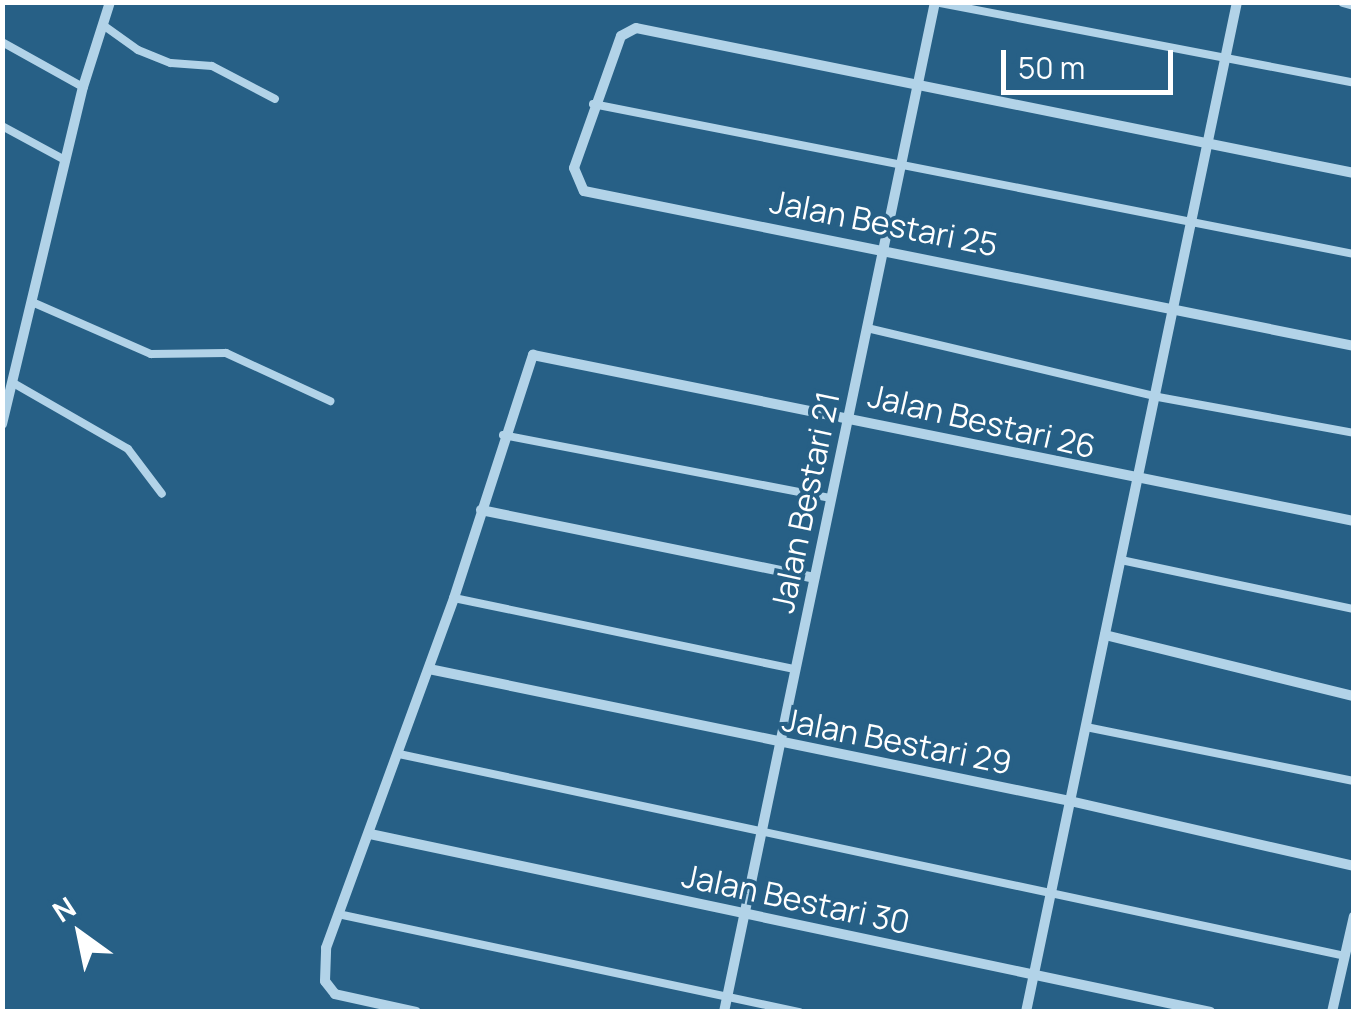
<!DOCTYPE html>
<style>
body{margin:0}
#map{position:relative;width:1356px;height:1014px;overflow:hidden;background:#276086;font-family:Manrope,sans-serif}
div>[style]{position:absolute}
.service>*{height:8px;margin:-4px;padding:0 4px;transform-origin:4px;border-radius:4px;background:#b2d3e8}
.minor>*{height:10px;margin:-5px;padding:0 5px;transform-origin:5px;border-radius:5px;background:#b2d3e8}
span{translate:-50% -50%;white-space:nowrap;text-align:center;line-height:1.15;-webkit-text-stroke:8px #276086;paint-order:stroke}
.street-label{font-size:32px;color:#fff}
.frame{position:absolute;inset:0;border:5px solid #fff;pointer-events:none}
.north{position:absolute;left:30px;top:884px;width:100px;height:100px;-webkit-text-stroke:8px #276086;paint-order:stroke;rotate:327deg;font-size:28px;font-weight:700;line-height:40px;text-align:center;color:#fff}
.north::after{content:'';display:block;margin:auto;width:35px;height:45px;background:#fff;clip-path:polygon(50% 0,100% 100%,50% 72%,0 100%)}
.scale{position:absolute;left:1001px;top:50px;width:172px;height:45px;box-sizing:border-box;border:5px solid #fff;border-top:0;padding-left:12px;font-size:30px;line-height:35px;white-space:nowrap;color:#fff;-webkit-text-stroke:8px #276086;paint-order:stroke}
</style>
<div id="map">
<div class="service">
<div style="left:935px;top:2px;width:427px;rotate:10.9deg"></div>
<div style="left:103px;top:25px;width:43px;rotate:35.5deg"></div>
<div style="left:138px;top:50px;width:35px;rotate:22deg"></div>
<div style="left:171px;top:63px;width:41px;rotate:4.2deg"></div>
<div style="left:212px;top:66px;width:71px;rotate:27.6deg"></div>
<div style="left:2px;top:42px;width:93px;rotate:29.1deg"></div>
<div style="left:593px;top:104px;width:776px;rotate:11.15deg"></div>
<div style="left:2px;top:126px;width:72px;rotate:28.4deg"></div>
<div style="left:32px;top:302px;width:130px;rotate:23.6deg"></div>
<div style="left:151px;top:354px;width:75px;rotate:-0.8deg"></div>
<div style="left:226px;top:353px;width:115px;rotate:24.8deg"></div>
<div style="left:867px;top:328px;width:299px;rotate:13.3deg"></div>
<div style="left:1158px;top:397px;width:199px;rotate:10.4deg"></div>
<div style="left:15px;top:384px;width:130px;rotate:29.9deg"></div>
<div style="left:128px;top:449px;width:56px;rotate:52.9deg"></div>
<div style="left:503px;top:435px;width:334px;rotate:10.9deg"></div>
<div style="left:1121px;top:560px;width:238px;rotate:11.9deg"></div>
<div style="left:454px;top:598px;width:348px;rotate:11.8deg"></div>
<div style="left:1086px;top:727px;width:273px;rotate:11.4deg"></div>
<div style="left:399px;top:754px;width:967px;rotate:12.05deg"></div>
<div style="left:338px;top:914px;width:472px;rotate:12deg"></div>
</div>
<div class="minor">
<div style="left:1343px;top:2px;width:11px;rotate:15deg"></div>
<div style="left:1354px;top:173px;width:732px;rotate:-168.58deg"></div>
<div style="left:636px;top:28px;width:17px;rotate:152deg"></div>
<div style="left:621px;top:36px;width:140px;rotate:109.6deg"></div>
<div style="left:574px;top:168px;width:25px;rotate:67deg"></div>
<div style="left:584px;top:191px;width:785px;rotate:11.38deg"></div>
<div style="left:2px;top:424px;width:347px;rotate:-76.5deg"></div>
<div style="left:83px;top:87px;width:89px;rotate:-72.4deg"></div>
<div style="left:481px;top:510px;width:340px;rotate:11.5deg"></div>
<div style="left:1105px;top:635px;width:256px;rotate:13.8deg"></div>
<div style="left:429px;top:669px;width:654px;rotate:11.64deg"></div>
<div style="left:1070px;top:801px;width:291px;rotate:12.9deg"></div>
<div style="left:370px;top:834px;width:859px;rotate:11.96deg"></div>
<div style="left:416px;top:1012px;width:83px;rotate:-167.5deg"></div>
<div style="left:335px;top:994px;width:16px;rotate:-128deg"></div>
<div style="left:325px;top:981px;width:33px;rotate:-88deg"></div>
<div style="left:326px;top:948px;width:373px;rotate:-69.9deg"></div>
<div style="left:454px;top:598px;width:256px;rotate:-72deg"></div>
<div style="left:533px;top:355px;width:838px;rotate:11.43deg"></div>
<div style="left:724px;top:1012px;width:1032px;rotate:-78.2deg"></div>
<div style="left:1026px;top:1012px;width:1032px;rotate:-78.2deg"></div>
<div style="left:1332px;top:1012px;width:98px;rotate:-77.1deg"></div>
</div>
<div class="street-label">
<span style="left:884px;top:223px;rotate:11deg">Jalan Bestari 25</span>
<span style="left:982px;top:421px;rotate:13deg">Jalan Bestari 26</span>
<span style="left:805px;top:502px;rotate:-78deg">Jalan Bestari 21</span>
<span style="left:897px;top:741px;rotate:11deg">Jalan Bestari 29</span>
<span style="left:796px;top:899px;rotate:12deg">Jalan Bestari 30</span>
</div>
<div class="frame"></div>
<div class="north">N</div>
<div class="scale">50 m</div>
</div>
